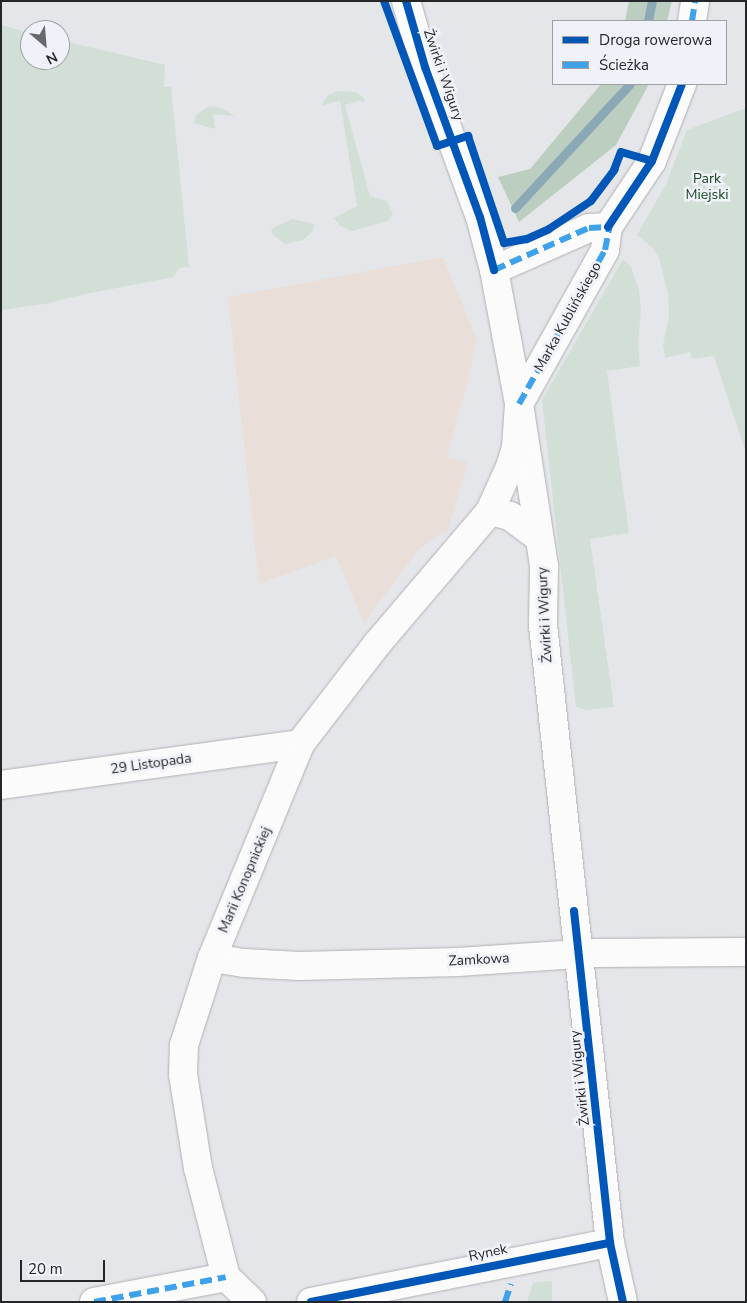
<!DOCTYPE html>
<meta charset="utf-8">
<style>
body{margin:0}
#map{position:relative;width:747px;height:1303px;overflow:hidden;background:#e5e6ea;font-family:"Nunito Sans",sans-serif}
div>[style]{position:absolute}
.education>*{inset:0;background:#e9ded8}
.green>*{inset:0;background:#d2dfd6}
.forest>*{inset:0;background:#bccec0}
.stream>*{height:9px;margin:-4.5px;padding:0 4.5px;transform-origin:4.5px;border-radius:4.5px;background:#8ba8b6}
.roads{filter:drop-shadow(0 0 1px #b0b0b3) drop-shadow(0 0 1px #b0b0b3)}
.minor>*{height:28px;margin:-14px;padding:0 14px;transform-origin:14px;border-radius:14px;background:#fbfbfc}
.quiet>*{height:6px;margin-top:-3px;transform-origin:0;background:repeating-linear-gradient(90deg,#3ea2eb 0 12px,transparent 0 18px)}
.cycleway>*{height:8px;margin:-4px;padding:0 4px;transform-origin:4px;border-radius:4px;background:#0057b8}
span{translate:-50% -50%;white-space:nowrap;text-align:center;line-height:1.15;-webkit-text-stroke:5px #f0f2f9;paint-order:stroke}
.street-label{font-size:14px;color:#252629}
.park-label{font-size:14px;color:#184721}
.frame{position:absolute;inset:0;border:2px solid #252629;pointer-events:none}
.legend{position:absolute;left:552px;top:20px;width:175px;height:65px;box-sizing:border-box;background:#f0f2f9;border:1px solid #9fa0a6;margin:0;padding:6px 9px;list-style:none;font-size:15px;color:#252629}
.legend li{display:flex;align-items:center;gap:10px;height:25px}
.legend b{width:25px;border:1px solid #9fa0a6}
.north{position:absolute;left:20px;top:20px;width:50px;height:50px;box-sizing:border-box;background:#f0f2f9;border:1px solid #9fa0a6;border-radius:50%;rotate:153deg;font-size:14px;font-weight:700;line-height:20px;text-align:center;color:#252629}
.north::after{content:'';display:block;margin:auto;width:18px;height:22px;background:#68696d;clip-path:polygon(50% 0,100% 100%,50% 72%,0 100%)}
.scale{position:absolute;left:20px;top:1260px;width:85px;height:22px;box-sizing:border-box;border:2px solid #252629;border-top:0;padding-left:6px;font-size:15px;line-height:18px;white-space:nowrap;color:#252629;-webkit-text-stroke:4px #f0f2f9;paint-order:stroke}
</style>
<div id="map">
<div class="education">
<div style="clip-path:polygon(443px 257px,477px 340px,469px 377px,447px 457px,468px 463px,447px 533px,442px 532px,418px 550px,364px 623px,336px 556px,259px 584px,228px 297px)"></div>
</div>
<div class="green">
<div style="clip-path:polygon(1px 25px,30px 33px,30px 60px,60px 60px,60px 40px,165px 65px,164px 87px,171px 87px,189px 267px,179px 268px,174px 277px,85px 294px,45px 304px,1px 310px)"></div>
<div style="clip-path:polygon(337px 91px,356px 92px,363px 97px,365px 102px,358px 101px,345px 105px,370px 196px,387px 201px,393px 214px,388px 221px,352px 231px,340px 226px,334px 218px,357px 206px,340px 100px,321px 106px,327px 96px)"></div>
<div style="clip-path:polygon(209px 106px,222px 108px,235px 116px,213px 114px,215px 129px,194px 123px,196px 115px)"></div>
<div style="clip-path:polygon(746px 108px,746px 453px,714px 356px,692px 359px,690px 352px,665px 358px,663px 345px,669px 315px,668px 294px,659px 258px,652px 247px,637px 235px,666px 184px,687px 130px)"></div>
<div style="clip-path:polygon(292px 219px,314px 224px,313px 231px,303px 240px,285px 244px,273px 235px,271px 229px)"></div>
<div style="clip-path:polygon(623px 259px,631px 267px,639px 290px,641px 310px,638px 343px,640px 366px,607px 371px,629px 533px,590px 539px,614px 707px,587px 710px,576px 707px,542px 400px)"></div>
<div style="clip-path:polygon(552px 1281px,552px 1302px,527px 1302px,533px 1283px)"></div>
</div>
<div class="forest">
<div style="clip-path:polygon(629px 1px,672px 1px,667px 21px,625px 21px)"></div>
<div style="clip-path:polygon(601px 84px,649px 84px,616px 145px,519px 222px,498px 177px,530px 169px)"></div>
</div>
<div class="stream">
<div style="left:648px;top:21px;width:20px;rotate:-79deg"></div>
<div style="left:515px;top:208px;width:169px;rotate:-47.2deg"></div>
</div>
<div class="roads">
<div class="minor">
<div style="left:406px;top:1px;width:69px;rotate:73.9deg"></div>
<div style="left:425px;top:67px;width:160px;rotate:69.9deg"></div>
<div style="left:480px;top:217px;width:55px;rotate:75.2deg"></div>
<div style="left:494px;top:270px;width:136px;rotate:79.4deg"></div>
<div style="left:519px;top:404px;width:164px;rotate:81.2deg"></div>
<div style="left:544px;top:566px;width:59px;rotate:91deg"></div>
<div style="left:543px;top:625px;width:622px;rotate:83.81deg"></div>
<div style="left:610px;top:1243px;width:60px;rotate:77.6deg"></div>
<div style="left:692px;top:21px;width:20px;rotate:-81deg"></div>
<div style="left:494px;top:270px;width:104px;rotate:-23.9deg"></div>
<div style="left:589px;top:228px;width:19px;rotate:-3deg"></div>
<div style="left:490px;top:511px;width:21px;rotate:14deg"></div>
<div style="left:510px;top:516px;width:36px;rotate:37deg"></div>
<div style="left:1px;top:785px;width:302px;rotate:-7.8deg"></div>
<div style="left:212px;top:958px;width:32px;rotate:9deg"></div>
<div style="left:244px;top:963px;width:55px;rotate:3.1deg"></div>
<div style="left:299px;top:966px;width:159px;rotate:-1.4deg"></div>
<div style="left:458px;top:962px;width:135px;rotate:-3.8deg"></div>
<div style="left:593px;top:953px;width:153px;rotate:-0.4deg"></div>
<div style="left:94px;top:1302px;width:134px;rotate:-10.7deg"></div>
<div style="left:252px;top:1302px;width:36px;rotate:-136deg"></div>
<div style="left:226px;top:1277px;width:113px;rotate:-104.4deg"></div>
<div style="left:198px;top:1168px;width:95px;rotate:-99.1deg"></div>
<div style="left:183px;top:1074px;width:29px;rotate:-88deg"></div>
<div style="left:184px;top:1045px;width:91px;rotate:-72.2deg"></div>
<div style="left:212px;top:958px;width:231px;rotate:-67.6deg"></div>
<div style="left:300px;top:744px;width:126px;rotate:-52.4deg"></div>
<div style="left:377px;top:644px;width:175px;rotate:-49.6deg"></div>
<div style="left:490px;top:511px;width:48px;rotate:-65.6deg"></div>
<div style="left:510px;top:467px;width:21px;rotate:-73deg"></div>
<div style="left:516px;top:447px;width:43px;rotate:-86deg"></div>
<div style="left:519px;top:404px;width:176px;rotate:-60.8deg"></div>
<div style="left:605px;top:250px;width:23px;rotate:-83deg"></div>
<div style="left:608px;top:227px;width:79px;rotate:-56.3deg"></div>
<div style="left:652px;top:161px;width:83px;rotate:-68.7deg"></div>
<div style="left:311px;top:1302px;width:305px;rotate:-11.2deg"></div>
</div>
</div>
<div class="quiet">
<div style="left:692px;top:21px;width:20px;rotate:-81deg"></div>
<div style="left:494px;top:270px;width:104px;rotate:-23.9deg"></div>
<div style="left:589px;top:228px;width:19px;rotate:-3deg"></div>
<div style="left:519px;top:404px;width:176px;rotate:-60.8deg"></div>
<div style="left:605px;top:250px;width:25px;rotate:-79deg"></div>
<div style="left:94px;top:1302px;width:134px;rotate:-10.7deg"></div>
<div style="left:505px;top:1302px;width:19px;rotate:-72deg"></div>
</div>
<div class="cycleway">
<div style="left:384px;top:1px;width:154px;rotate:69.9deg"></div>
<div style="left:437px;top:146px;width:33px;rotate:-18deg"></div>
<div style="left:468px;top:136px;width:113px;rotate:71.4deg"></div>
<div style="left:504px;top:243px;width:23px;rotate:-10deg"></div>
<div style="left:527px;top:239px;width:24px;rotate:-24deg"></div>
<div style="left:549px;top:229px;width:50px;rotate:-33.7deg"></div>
<div style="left:591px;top:201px;width:39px;rotate:-53deg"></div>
<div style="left:614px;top:170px;width:19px;rotate:-69deg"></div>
<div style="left:621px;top:152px;width:32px;rotate:16deg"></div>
<div style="left:406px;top:1px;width:69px;rotate:73.9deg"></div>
<div style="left:425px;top:67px;width:160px;rotate:69.9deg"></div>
<div style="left:480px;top:217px;width:55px;rotate:75.2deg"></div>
<div style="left:608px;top:227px;width:79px;rotate:-56.3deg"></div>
<div style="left:652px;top:161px;width:83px;rotate:-68.7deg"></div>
<div style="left:574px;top:911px;width:334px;rotate:83.8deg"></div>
<div style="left:610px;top:1243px;width:60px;rotate:77.6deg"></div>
<div style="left:311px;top:1302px;width:305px;rotate:-11.2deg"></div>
</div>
<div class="street-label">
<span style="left:443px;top:75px;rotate:71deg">Żwirki i Wigury</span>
<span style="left:568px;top:317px;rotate:-61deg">Marka Kublińskiego</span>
<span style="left:545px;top:615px;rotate:-93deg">Żwirki i Wigury</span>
<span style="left:151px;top:764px;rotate:-8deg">29 Listopada</span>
<span style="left:245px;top:880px;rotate:-67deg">Marii Konopnickiej</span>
<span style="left:479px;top:960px;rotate:-3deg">Zamkowa</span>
<span style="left:580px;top:1078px;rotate:-96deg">Żwirki i Wigury</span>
<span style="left:488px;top:1253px;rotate:-12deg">Rynek</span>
</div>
<div class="park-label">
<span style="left:707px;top:187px">Park<br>Miejski</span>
</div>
<div class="frame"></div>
<ul class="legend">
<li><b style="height:6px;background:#0057b8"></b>Droga rowerowa</li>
<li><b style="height:6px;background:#3ea2eb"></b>Ścieżka</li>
</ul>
<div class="north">N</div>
<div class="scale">20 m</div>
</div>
